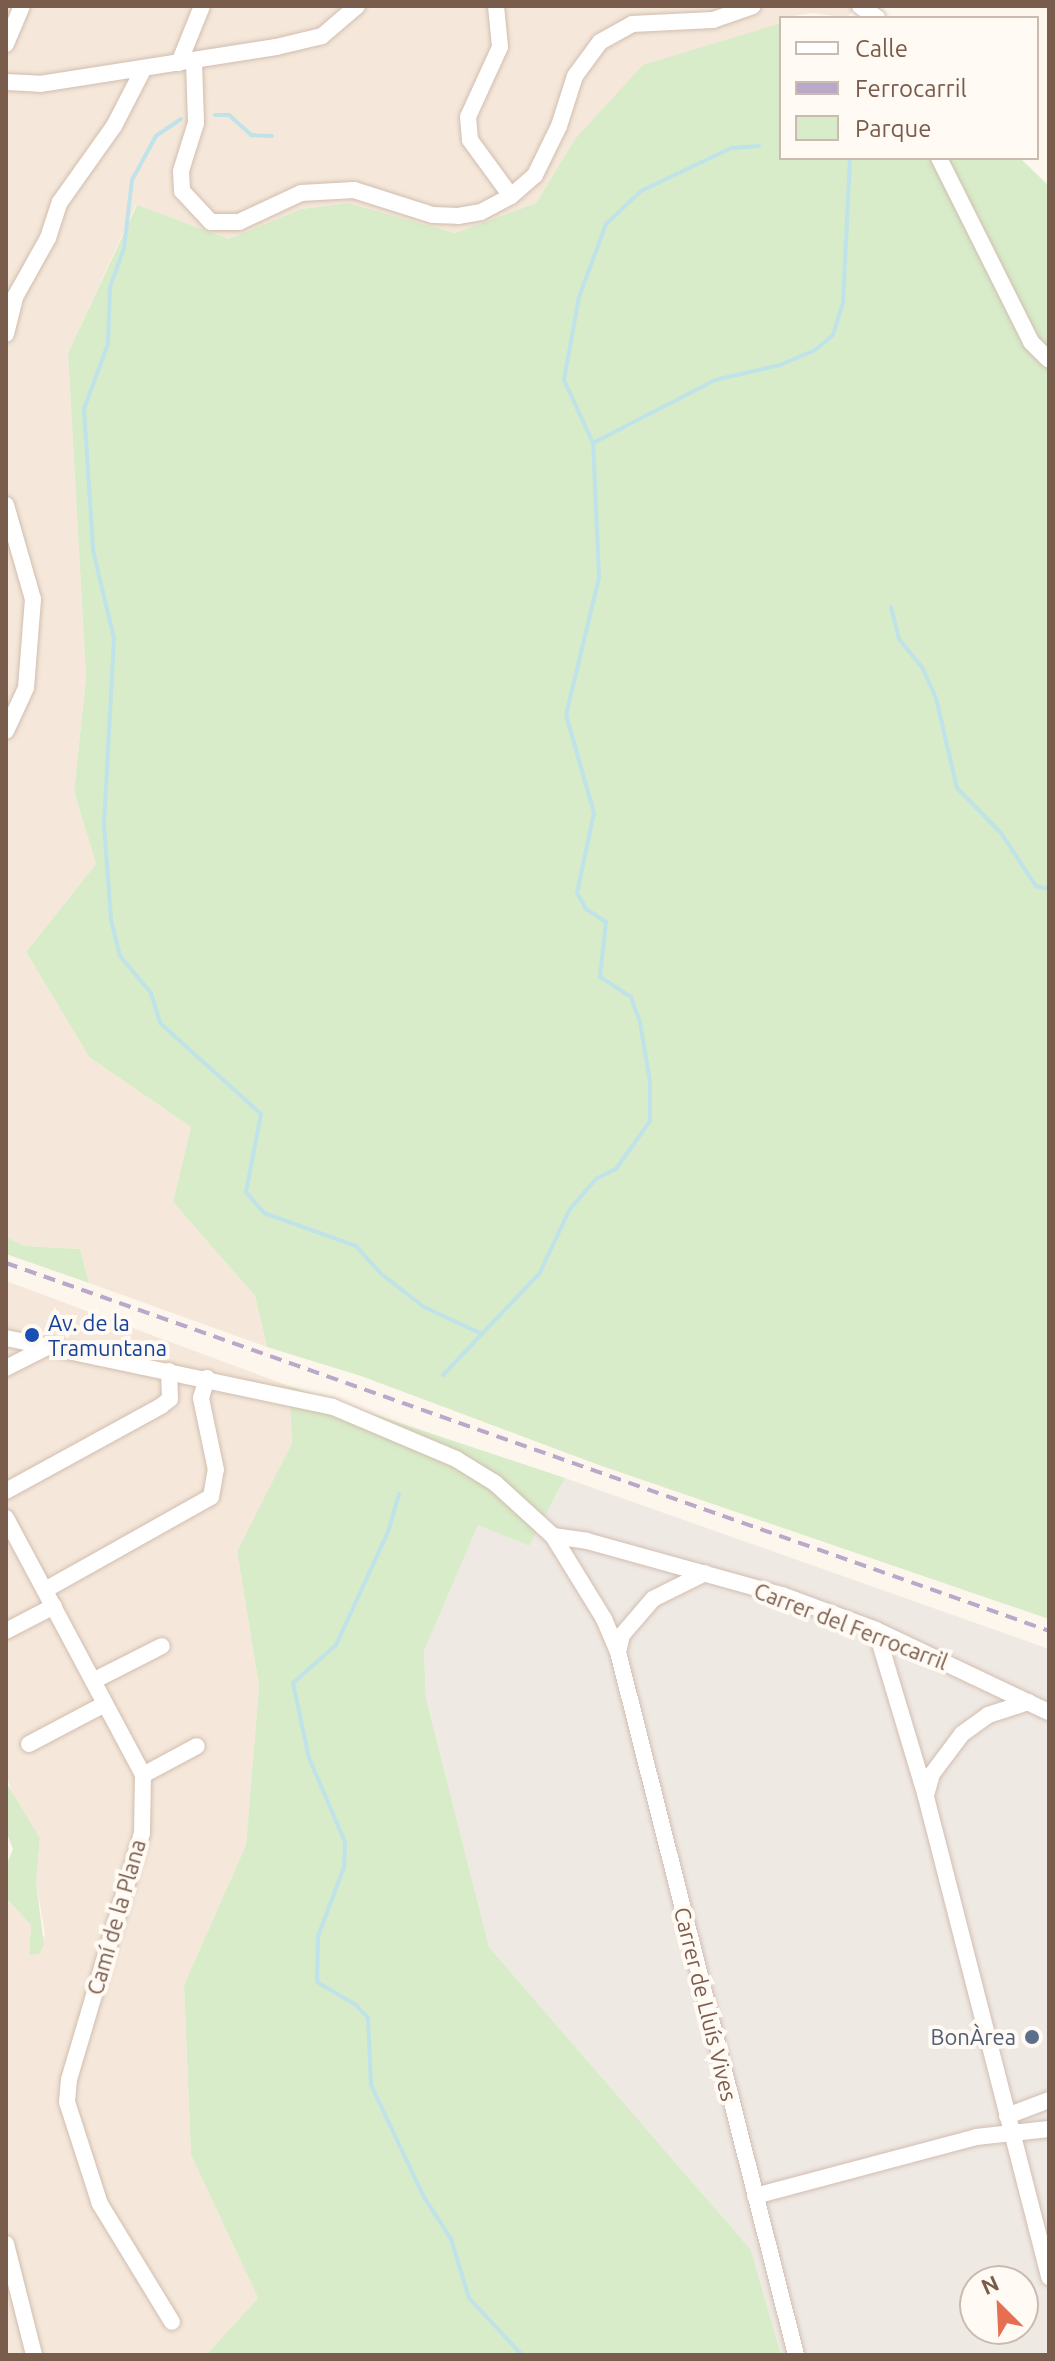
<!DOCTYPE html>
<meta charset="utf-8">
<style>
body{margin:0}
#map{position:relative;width:1055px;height:2361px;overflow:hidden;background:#fdf6ec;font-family:Ubuntu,sans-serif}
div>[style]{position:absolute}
.residential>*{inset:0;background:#f5e8da}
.industrial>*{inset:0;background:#efe9e4}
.green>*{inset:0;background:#d8ecc9}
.stream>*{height:4px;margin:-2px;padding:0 2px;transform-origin:2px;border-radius:2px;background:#bfe3e8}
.roads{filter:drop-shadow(0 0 2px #d1beb0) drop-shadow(0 0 2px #d1beb0)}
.minor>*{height:16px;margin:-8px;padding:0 8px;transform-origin:8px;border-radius:8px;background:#fff}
.rail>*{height:4px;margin-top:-2px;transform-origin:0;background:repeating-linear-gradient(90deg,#b9a8c9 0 12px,transparent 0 20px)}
.dots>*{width:22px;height:22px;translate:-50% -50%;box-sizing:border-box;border:4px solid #fffaf3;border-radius:50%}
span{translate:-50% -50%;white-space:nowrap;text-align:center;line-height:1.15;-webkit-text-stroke:8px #fffaf3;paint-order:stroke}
.transit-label{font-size:22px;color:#164399}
.left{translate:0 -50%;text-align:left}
.street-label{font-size:22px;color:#7a5c4d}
.service-label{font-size:22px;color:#4e5e75}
.right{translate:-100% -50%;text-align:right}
.frame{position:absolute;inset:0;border:8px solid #7a5c4d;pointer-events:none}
.legend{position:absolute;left:779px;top:16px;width:260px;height:144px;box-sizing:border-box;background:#fffaf3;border:2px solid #cabbb1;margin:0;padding:10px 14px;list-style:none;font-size:24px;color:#7a5c4d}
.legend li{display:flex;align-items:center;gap:16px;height:40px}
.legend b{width:40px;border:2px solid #cabbb1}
.north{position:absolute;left:959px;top:2265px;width:80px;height:80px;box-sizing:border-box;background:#fffaf3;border:2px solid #cabbb1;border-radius:50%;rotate:336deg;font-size:22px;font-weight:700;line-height:32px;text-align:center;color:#7a5c4d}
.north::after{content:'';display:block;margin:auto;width:28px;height:36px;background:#e76f51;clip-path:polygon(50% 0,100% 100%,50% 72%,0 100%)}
</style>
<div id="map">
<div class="residential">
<div style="clip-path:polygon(6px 6px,856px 6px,847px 18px,813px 13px,781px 18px,781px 23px,751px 33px,575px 139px,536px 203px,455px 233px,348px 203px,301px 209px,229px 239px,136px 205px,68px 353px,86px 678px,74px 791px,96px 864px,26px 952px,89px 1057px,191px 1127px,173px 1202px,255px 1296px,267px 1347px,89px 1283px,80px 1249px,25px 1246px,6px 1237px)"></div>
<div style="clip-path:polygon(6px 1281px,289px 1386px,292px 1443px,237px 1551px,259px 1686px,246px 1845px,184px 1985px,191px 2155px,258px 2298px,206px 2355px,6px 2355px,6px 1898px,31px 1925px,29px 1955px,45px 1935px,36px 1881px,40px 1838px,12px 1794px,6px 1773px)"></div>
</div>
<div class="industrial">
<div style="clip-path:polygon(evenodd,565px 1478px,1049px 1649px,1049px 2355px,781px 2355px,751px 2250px,489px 1947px,426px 1698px,424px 1651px,478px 1524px,529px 1546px,565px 1478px,975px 2281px,1023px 2281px,1023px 2329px,975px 2329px,975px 2281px)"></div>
</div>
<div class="green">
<div style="clip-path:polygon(781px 23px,781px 158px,1020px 158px,1049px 186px,1049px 1619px,599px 1465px,361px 1376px,267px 1347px,255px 1296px,173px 1202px,191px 1127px,89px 1057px,26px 952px,96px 864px,74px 791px,86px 678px,68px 353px,137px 205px,229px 239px,301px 209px,348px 203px,455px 233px,536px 203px,575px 139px,643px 65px)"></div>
<div style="clip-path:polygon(6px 1237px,25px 1246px,80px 1249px,89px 1283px,6px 1254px)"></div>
<div style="clip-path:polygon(289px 1386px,565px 1478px,529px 1546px,478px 1525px,424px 1651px,426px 1698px,489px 1947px,751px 2250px,781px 2355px,206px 2355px,258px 2298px,191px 2155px,184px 1985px,246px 1845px,259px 1686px,237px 1551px,292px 1443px)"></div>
<div style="clip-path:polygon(6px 1744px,7px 1784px,40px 1838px,36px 1882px,44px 1945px,39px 1954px,29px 1955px,31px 1925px,6px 1898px,6px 1866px,13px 1849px,6px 1831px)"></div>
</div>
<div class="stream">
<div style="left:215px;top:115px;width:14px"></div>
<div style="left:229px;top:115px;width:30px;rotate:42deg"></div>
<div style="left:251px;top:135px;width:21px;rotate:3deg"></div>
<div style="left:181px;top:119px;width:30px;rotate:146deg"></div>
<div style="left:156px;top:136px;width:50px;rotate:118.6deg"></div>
<div style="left:132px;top:180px;width:68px;rotate:96.7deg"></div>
<div style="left:124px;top:248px;width:41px;rotate:109.7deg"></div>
<div style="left:110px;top:287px;width:57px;rotate:92deg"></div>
<div style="left:108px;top:344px;width:69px;rotate:110.3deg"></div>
<div style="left:84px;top:409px;width:141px;rotate:86.3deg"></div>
<div style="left:93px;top:550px;width:91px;rotate:76.7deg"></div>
<div style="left:114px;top:639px;width:185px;rotate:93.1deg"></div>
<div style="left:104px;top:824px;width:96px;rotate:85.8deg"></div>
<div style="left:111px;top:920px;width:37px;rotate:76deg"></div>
<div style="left:120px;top:956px;width:48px;rotate:50deg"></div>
<div style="left:151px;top:993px;width:31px;rotate:73deg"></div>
<div style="left:160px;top:1023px;width:136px;rotate:42deg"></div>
<div style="left:261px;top:1114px;width:79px;rotate:100.9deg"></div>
<div style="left:246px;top:1192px;width:28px;rotate:49deg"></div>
<div style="left:264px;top:1213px;width:98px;rotate:19.7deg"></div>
<div style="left:356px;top:1246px;width:36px;rotate:48deg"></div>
<div style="left:380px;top:1273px;width:56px;rotate:37.7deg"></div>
<div style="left:424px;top:1307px;width:62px;rotate:24.9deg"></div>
<div style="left:593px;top:443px;width:69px;rotate:-114.7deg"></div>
<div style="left:564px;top:380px;width:84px;rotate:-79.8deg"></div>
<div style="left:579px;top:297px;width:78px;rotate:-69.7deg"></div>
<div style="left:606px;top:224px;width:48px;rotate:-43.3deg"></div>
<div style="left:641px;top:191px;width:100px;rotate:-25.5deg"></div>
<div style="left:731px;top:148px;width:28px;rotate:-4deg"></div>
<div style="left:891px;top:607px;width:33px;rotate:76deg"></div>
<div style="left:899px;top:639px;width:38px;rotate:51deg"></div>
<div style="left:923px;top:669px;width:32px;rotate:66deg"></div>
<div style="left:936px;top:698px;width:92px;rotate:76.9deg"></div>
<div style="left:957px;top:788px;width:63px;rotate:45.6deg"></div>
<div style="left:1001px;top:833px;width:64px;rotate:56.6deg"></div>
<div style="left:1036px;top:886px;width:13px;rotate:13deg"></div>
<div style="left:443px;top:1375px;width:139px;rotate:-46.5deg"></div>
<div style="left:539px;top:1274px;width:72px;rotate:-64.5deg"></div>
<div style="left:570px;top:1209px;width:40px;rotate:-49deg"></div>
<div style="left:596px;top:1179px;width:22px;rotate:-27deg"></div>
<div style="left:616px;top:1169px;width:59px;rotate:-54.7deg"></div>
<div style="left:650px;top:1121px;width:39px;rotate:-90deg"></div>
<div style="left:650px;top:1082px;width:61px;rotate:-99.5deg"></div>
<div style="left:640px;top:1022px;width:27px;rotate:-110deg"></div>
<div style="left:631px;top:997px;width:37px;rotate:-147deg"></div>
<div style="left:600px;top:977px;width:55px;rotate:-83.8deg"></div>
<div style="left:606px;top:922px;width:24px;rotate:-147deg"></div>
<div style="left:586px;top:909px;width:18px;rotate:-119deg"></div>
<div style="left:577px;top:893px;width:82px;rotate:-78deg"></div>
<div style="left:594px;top:813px;width:102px;rotate:-105.9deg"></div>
<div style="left:566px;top:715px;width:141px;rotate:-76.5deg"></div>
<div style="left:599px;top:578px;width:135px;rotate:-92.5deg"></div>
<div style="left:593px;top:443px;width:137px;rotate:-27.3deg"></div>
<div style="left:715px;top:380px;width:67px;rotate:-13deg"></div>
<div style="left:780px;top:365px;width:38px;rotate:-23deg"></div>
<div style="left:815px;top:350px;width:23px;rotate:-40deg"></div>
<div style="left:833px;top:335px;width:34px;rotate:-73deg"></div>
<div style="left:843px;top:302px;width:144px;rotate:-87.2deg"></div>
<div style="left:399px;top:1494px;width:40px;rotate:106deg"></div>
<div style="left:388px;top:1532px;width:124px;rotate:114.7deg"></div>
<div style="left:336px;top:1645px;width:57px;rotate:138.5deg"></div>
<div style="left:293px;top:1683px;width:77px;rotate:78deg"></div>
<div style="left:309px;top:1758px;width:91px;rotate:66.8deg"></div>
<div style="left:345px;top:1842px;width:25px;rotate:92deg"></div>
<div style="left:344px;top:1867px;width:74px;rotate:110.6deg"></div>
<div style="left:318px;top:1936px;width:46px;rotate:91.2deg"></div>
<div style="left:317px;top:1982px;width:45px;rotate:30.5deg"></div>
<div style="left:356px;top:2005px;width:18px;rotate:47deg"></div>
<div style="left:368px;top:2018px;width:67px;rotate:87.4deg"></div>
<div style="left:371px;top:2085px;width:124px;rotate:64.7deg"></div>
<div style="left:424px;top:2197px;width:50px;rotate:57.3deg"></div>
<div style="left:451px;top:2239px;width:62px;rotate:73deg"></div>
<div style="left:469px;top:2298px;width:78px;rotate:47.1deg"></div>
</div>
<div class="roads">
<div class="minor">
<div style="left:496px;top:6px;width:41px;rotate:84.4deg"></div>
<div style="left:500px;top:47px;width:77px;rotate:114.6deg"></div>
<div style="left:468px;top:117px;width:23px;rotate:85deg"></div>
<div style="left:470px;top:140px;width:69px;rotate:53.8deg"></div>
<div style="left:860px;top:6px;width:21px;rotate:35deg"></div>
<div style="left:6px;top:44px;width:41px;rotate:-67.2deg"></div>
<div style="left:194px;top:62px;width:61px;rotate:88.1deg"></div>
<div style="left:196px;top:123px;width:50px;rotate:107.4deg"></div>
<div style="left:181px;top:171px;width:20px;rotate:87deg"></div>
<div style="left:182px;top:191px;width:42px;rotate:46.9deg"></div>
<div style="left:211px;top:222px;width:28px"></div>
<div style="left:239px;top:222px;width:68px;rotate:-25.1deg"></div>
<div style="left:301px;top:193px;width:53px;rotate:-3.2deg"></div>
<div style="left:354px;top:190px;width:83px;rotate:17.6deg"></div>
<div style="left:433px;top:215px;width:25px;rotate:2deg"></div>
<div style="left:458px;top:216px;width:23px;rotate:-10deg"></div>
<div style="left:481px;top:212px;width:34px;rotate:-28deg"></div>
<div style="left:511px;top:196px;width:32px;rotate:-41deg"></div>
<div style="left:535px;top:175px;width:55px;rotate:-63.9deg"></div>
<div style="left:559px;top:126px;width:52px;rotate:-72.3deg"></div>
<div style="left:575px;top:76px;width:42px;rotate:-53.7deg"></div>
<div style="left:600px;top:42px;width:37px;rotate:-29deg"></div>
<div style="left:632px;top:24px;width:81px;rotate:-2.8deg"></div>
<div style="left:713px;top:20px;width:42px;rotate:-19.3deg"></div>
<div style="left:179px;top:63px;width:61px;rotate:-68deg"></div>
<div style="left:6px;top:82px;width:34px;rotate:3deg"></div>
<div style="left:40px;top:84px;width:239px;rotate:-8.9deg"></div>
<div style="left:276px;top:47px;width:47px;rotate:-13.4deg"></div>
<div style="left:322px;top:36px;width:46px;rotate:-40.6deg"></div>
<div style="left:939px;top:158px;width:206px;rotate:63.4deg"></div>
<div style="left:1031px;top:342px;width:25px;rotate:45deg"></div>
<div style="left:6px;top:334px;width:38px;rotate:-76deg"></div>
<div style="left:15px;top:297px;width:68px;rotate:-60.8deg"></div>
<div style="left:48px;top:238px;width:38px;rotate:-72deg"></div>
<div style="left:60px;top:202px;width:93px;rotate:-54.6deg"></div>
<div style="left:114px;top:126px;width:65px;rotate:-62.7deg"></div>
<div style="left:6px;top:505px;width:98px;rotate:74deg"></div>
<div style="left:33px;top:599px;width:89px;rotate:94.5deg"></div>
<div style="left:26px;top:688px;width:47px;rotate:114.9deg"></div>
<div style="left:6px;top:1338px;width:334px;rotate:11.9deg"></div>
<div style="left:333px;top:1407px;width:134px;rotate:22.9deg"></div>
<div style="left:456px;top:1459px;width:46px;rotate:31.6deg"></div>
<div style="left:495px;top:1483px;width:79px;rotate:42.4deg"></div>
<div style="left:553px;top:1536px;width:97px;rotate:58.4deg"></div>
<div style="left:604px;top:1619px;width:36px;rotate:67deg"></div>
<div style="left:6px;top:1368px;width:46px;rotate:-27.1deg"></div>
<div style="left:6px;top:1491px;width:177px;rotate:-28.7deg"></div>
<div style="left:161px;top:1406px;width:11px;rotate:-38deg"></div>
<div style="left:170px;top:1399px;width:28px;rotate:-92deg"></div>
<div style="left:6px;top:1518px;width:291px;rotate:61.9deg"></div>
<div style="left:143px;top:1775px;width:58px;rotate:91deg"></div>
<div style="left:142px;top:1833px;width:257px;rotate:106.5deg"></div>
<div style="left:69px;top:2079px;width:23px;rotate:95deg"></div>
<div style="left:67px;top:2102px;width:107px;rotate:72.1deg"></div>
<div style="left:100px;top:2204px;width:138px;rotate:58.6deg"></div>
<div style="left:553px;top:1536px;width:34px;rotate:8deg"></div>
<div style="left:587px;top:1541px;width:202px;rotate:15.5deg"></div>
<div style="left:782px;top:1595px;width:100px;rotate:20.4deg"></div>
<div style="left:876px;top:1630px;width:191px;rotate:25.4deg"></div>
<div style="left:705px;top:1573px;width:58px;rotate:153.4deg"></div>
<div style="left:653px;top:1599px;width:48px;rotate:130.7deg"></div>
<div style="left:622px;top:1635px;width:17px;rotate:103deg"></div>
<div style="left:618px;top:1652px;width:725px;rotate:75.79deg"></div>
<div style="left:45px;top:1590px;width:190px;rotate:-29.3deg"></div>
<div style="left:211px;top:1497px;width:27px;rotate:-80deg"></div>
<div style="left:216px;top:1470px;width:74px;rotate:-101.8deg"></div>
<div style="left:201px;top:1398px;width:21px;rotate:-73deg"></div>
<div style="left:876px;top:1630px;width:174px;rotate:73.3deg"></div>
<div style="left:926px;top:1797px;width:496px;rotate:75.6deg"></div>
<div style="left:6px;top:1631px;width:54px;rotate:-27.5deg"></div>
<div style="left:93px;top:1681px;width:77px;rotate:-26.9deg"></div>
<div style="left:29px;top:1744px;width:86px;rotate:-27.8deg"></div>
<div style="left:143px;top:1775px;width:61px;rotate:-28.2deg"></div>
<div style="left:926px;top:1795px;width:22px;rotate:-74deg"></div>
<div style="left:932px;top:1774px;width:50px;rotate:-53.1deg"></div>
<div style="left:962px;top:1734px;width:32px;rotate:-36deg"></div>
<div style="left:988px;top:1715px;width:43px;rotate:-17.6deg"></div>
<div style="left:1007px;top:2116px;width:45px;rotate:-20.9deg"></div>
<div style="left:755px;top:2196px;width:229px;rotate:-14.9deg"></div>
<div style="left:976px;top:2137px;width:73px;rotate:-6.3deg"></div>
<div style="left:6px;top:2244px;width:114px;rotate:75.8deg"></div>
</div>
</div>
<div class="rail">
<div style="left:6px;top:1263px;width:1106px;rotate:19.43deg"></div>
</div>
<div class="dots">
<div style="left:32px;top:1335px;background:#1a4fb4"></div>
<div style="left:1032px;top:2037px;background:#5c6f8a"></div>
</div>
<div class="transit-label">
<span class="left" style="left:48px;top:1335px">Av. de la<br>Tramuntana</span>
</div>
<div class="street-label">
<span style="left:851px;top:1626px;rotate:21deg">Carrer del Ferrocarril</span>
<span style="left:116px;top:1917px;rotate:-74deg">Camí de la Plana</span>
<span style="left:706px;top:2004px;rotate:76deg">Carrer de Lluís Vives</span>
</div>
<div class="service-label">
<span class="right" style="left:1016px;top:2037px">BonÀrea</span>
</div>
<div class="frame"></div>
<ul class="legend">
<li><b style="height:10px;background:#fff"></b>Calle</li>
<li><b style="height:10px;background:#b9a8c9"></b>Ferrocarril</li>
<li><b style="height:22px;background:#d8ecc9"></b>Parque</li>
</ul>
<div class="north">N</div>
</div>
